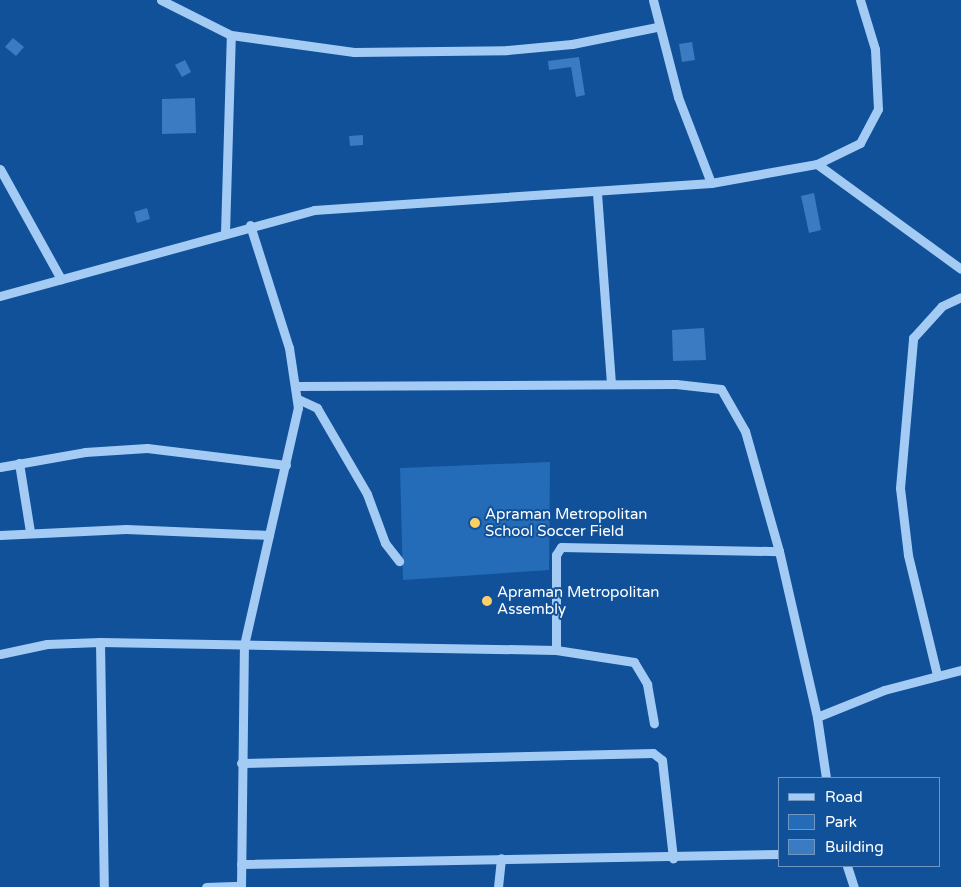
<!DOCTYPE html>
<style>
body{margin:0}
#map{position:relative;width:961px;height:887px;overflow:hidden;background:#11519a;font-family:"Varela Round",sans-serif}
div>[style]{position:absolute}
.green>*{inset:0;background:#246cb8}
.building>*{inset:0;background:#3a7bc1}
.minor>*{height:9px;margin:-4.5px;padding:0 4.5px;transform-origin:4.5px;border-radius:4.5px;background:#a4cbf4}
.dots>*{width:14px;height:14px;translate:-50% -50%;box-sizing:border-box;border:2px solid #11519a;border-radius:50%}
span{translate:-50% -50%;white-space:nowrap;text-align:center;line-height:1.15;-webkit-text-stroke:4px #11519a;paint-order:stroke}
.poi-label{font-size:15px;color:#fff}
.left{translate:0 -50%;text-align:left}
.legend{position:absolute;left:778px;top:777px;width:162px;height:90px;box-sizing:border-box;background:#11519a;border:1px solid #7097c2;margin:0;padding:6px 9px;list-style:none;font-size:15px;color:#fff}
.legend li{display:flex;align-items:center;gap:10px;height:25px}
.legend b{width:25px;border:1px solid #7097c2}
</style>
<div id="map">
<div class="green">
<div style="clip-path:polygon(550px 462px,549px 570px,403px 580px,400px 468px)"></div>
</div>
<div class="building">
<div style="clip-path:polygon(13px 38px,24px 47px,16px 56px,5px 47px)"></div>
<div style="clip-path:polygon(692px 42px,695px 60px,682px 62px,679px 44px)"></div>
<div style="clip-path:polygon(579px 57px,585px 95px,576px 97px,571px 67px,549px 70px,548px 61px)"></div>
<div style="clip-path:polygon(185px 60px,191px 72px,182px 77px,175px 65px)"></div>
<div style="clip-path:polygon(195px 98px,196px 133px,162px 134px,162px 99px)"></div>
<div style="clip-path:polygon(363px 135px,363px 145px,350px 146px,349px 136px)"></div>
<div style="clip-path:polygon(814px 193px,821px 230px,809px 233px,801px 196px)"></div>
<div style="clip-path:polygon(147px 208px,150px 219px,137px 223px,134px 212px)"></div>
<div style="clip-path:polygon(704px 328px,706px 360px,673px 361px,672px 330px)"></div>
</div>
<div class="minor">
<div style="left:161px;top:0;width:78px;rotate:26.6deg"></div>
<div style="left:231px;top:35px;width:124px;rotate:7.9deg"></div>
<div style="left:354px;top:52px;width:153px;rotate:-0.7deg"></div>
<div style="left:507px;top:50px;width:65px;rotate:-5.3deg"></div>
<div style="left:572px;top:44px;width:87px;rotate:-11.3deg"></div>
<div style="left:653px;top:0;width:100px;rotate:75.5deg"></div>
<div style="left:678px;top:97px;width:92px;rotate:69deg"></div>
<div style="left:817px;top:164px;width:178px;rotate:36.1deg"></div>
<div style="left:0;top:169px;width:126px;rotate:61deg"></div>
<div style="left:597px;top:193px;width:191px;rotate:85.8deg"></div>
<div style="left:225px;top:233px;width:198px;rotate:-88.3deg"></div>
<div style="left:0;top:296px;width:326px;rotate:-15.3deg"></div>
<div style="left:314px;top:210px;width:398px;rotate:-3.9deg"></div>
<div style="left:711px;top:183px;width:108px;rotate:-10.2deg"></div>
<div style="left:817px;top:164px;width:48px;rotate:-26deg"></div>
<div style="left:860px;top:143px;width:38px;rotate:-62deg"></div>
<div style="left:878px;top:109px;width:60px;rotate:-92.9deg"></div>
<div style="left:875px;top:49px;width:51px;rotate:-107deg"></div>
<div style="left:298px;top:386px;width:378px;rotate:-0.3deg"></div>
<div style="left:676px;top:384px;width:45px;rotate:6.3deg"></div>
<div style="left:721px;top:389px;width:48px;rotate:60.3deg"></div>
<div style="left:745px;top:431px;width:125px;rotate:74.2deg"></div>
<div style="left:779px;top:551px;width:170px;rotate:77.1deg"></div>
<div style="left:817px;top:717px;width:62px;rotate:81.6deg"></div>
<div style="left:298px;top:399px;width:21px;rotate:25deg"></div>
<div style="left:317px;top:408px;width:99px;rotate:59.8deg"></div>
<div style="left:367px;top:494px;width:52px;rotate:69.8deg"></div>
<div style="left:385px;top:543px;width:23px;rotate:52deg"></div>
<div style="left:19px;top:463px;width:70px;rotate:80.9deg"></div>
<div style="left:0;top:467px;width:86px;rotate:-10deg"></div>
<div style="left:85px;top:452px;width:62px;rotate:-3.7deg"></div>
<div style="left:147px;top:448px;width:140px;rotate:7deg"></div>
<div style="left:0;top:535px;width:126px;rotate:-2.7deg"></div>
<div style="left:126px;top:529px;width:143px;rotate:2.4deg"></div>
<div style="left:100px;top:642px;width:245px;rotate:89.1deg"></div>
<div style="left:556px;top:650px;width:95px;rotate:-90deg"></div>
<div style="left:556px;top:555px;width:9px;rotate:-58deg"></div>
<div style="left:561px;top:547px;width:218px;rotate:1.1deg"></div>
<div style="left:0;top:654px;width:48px;rotate:-12deg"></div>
<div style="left:47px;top:644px;width:53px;rotate:-2.2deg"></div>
<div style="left:100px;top:642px;width:456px;rotate:1deg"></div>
<div style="left:556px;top:650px;width:79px;rotate:8.7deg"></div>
<div style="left:634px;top:662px;width:26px;rotate:59deg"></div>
<div style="left:647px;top:684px;width:40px;rotate:80deg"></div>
<div style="left:937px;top:675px;width:123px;rotate:-103.6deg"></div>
<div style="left:908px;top:555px;width:67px;rotate:-96.8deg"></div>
<div style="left:900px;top:488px;width:151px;rotate:-85deg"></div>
<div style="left:913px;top:338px;width:43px;rotate:-47.8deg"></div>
<div style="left:942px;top:306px;width:21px;rotate:-25deg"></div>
<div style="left:817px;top:717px;width:72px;rotate:-21.9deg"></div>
<div style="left:884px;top:690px;width:80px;rotate:-14.6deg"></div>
<div style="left:241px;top:763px;width:412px;rotate:-1.4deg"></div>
<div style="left:653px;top:753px;width:11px;rotate:38deg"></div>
<div style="left:662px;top:760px;width:99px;rotate:83.6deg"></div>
<div style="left:241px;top:864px;width:539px;rotate:-1.06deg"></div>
<div style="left:847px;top:866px;width:22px;rotate:72deg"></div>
<div style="left:206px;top:887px;width:35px;rotate:-2deg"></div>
<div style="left:241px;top:887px;width:242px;rotate:-89.3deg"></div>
<div style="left:244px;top:645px;width:243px;rotate:-77.2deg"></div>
<div style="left:298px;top:408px;width:61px;rotate:-98.5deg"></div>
<div style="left:289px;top:348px;width:129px;rotate:-107.6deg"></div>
<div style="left:498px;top:887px;width:29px;rotate:-84deg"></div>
</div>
<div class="dots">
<div style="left:475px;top:523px;background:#ffcf67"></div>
<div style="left:487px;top:601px;background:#ffcf67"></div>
</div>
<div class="poi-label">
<span class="left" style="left:485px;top:523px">Apraman Metropolitan<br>School Soccer Field</span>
<span class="left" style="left:497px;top:601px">Apraman Metropolitan<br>Assembly</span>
</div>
<ul class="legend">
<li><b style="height:6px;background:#a4cbf4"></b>Road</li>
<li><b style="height:14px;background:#246cb8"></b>Park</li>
<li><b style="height:14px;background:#3a7bc1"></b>Building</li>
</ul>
</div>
